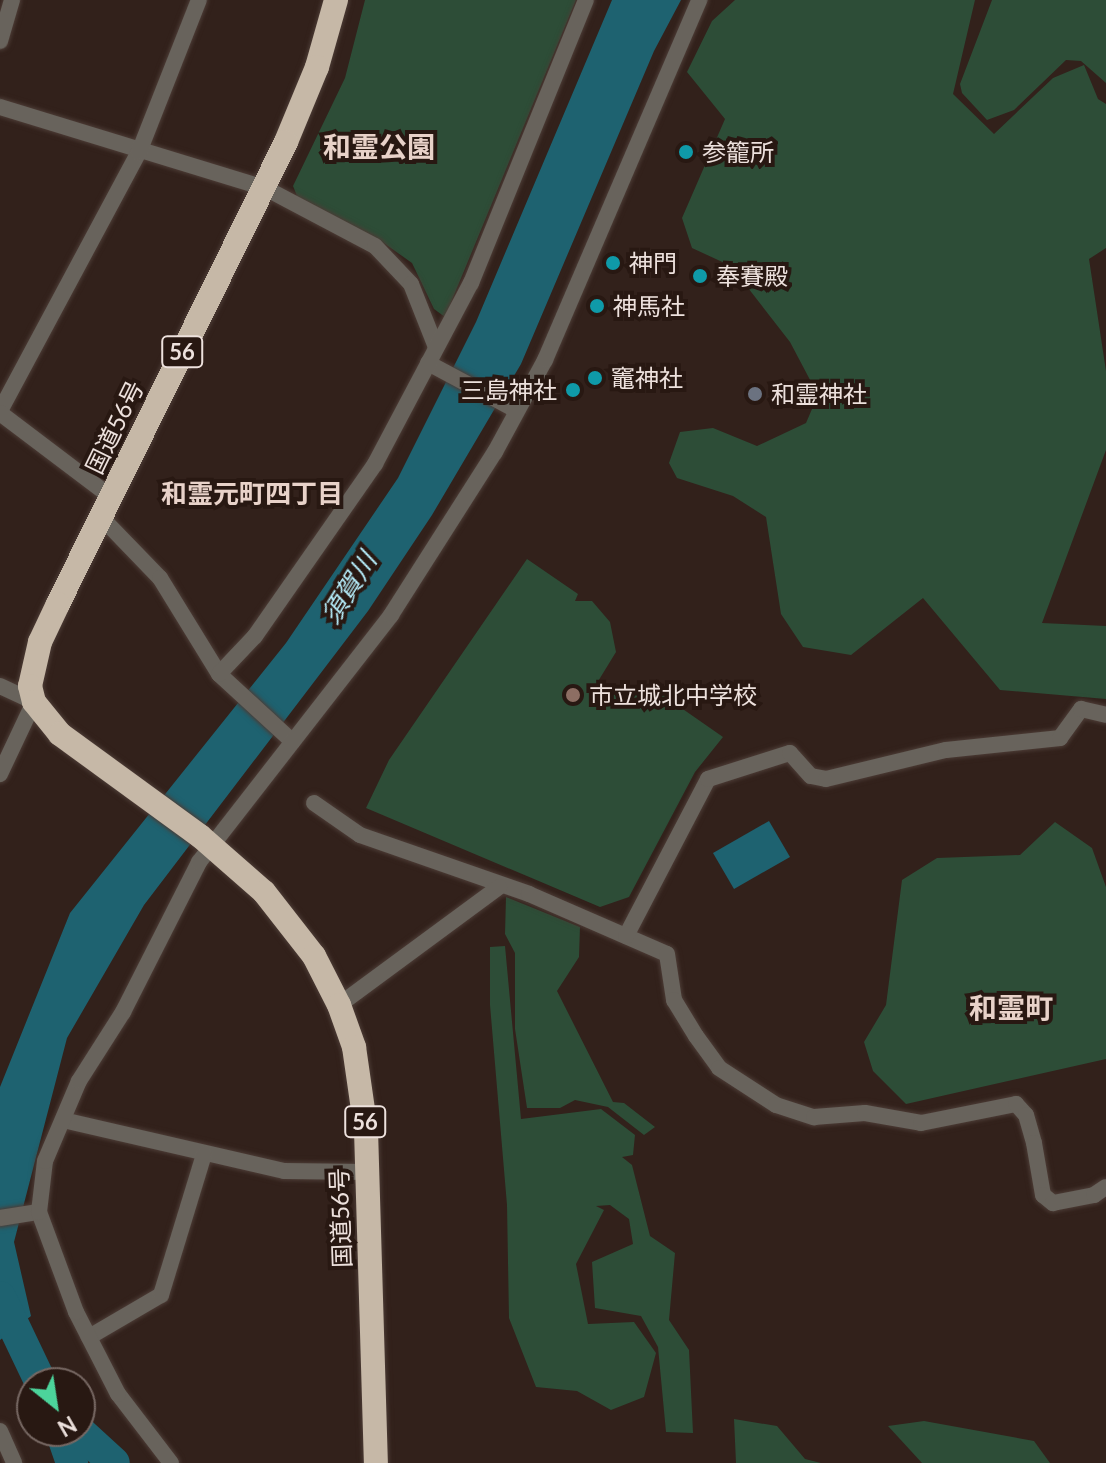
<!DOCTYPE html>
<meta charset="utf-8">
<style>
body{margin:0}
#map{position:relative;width:1106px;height:1463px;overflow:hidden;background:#32211b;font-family:Lato,"Noto Sans JP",sans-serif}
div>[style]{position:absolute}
.green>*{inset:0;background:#2d4d37}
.water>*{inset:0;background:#1e6270}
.river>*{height:32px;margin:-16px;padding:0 16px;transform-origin:16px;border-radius:16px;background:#1e6270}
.roads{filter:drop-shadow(0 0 2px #4c3c36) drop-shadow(0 0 2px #4c3c36)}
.street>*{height:16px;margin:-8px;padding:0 8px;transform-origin:8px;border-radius:8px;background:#68635c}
.highway>*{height:24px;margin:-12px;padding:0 12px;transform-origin:12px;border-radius:12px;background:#c6b8a7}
.dots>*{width:22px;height:22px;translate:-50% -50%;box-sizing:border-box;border:4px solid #281812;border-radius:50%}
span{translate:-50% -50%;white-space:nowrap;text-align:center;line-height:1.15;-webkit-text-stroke:8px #281812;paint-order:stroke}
.shield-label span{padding:2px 6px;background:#281812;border:2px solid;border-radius:6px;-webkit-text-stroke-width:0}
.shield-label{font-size:22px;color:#ede1dd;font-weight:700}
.poi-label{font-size:24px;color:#ede1dd}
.left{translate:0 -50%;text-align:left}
.right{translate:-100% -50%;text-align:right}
.street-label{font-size:24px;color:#ede1dd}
.neighbourhood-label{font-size:26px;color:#e8d2c9;font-weight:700}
.water-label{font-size:26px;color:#b7effd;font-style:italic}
.quarter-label{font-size:28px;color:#e8d2c9;font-weight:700}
.north{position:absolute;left:16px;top:1367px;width:80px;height:80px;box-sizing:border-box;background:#281812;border:2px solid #776863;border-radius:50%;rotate:150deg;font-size:22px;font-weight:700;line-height:32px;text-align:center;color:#ede1dd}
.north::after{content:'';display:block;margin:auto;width:28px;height:36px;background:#4cd49b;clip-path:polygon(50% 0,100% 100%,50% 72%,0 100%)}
</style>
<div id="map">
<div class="green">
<div style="clip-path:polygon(365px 0,576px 0,445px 317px,434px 309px,412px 263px,378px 239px,297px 196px,293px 186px,345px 78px)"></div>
<div style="clip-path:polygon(735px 0,975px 0,953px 94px,994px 134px,1053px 78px,1084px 65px,1098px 99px,1106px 104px,1106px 248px,1089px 259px,1106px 371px,1106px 450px,1042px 623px,1106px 626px,1106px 699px,1000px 690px,923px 598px,851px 655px,803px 647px,781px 614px,766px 517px,733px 496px,677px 478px,669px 463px,680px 432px,713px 428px,757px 446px,806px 423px,818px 395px,790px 342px,731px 266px,692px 248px,682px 218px,725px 119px,687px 72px,712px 21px)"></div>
<div style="clip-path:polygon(992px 0,1106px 0,1106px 83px,1081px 61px,1066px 60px,1014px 110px,987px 120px,962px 93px,960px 84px)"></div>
<div style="clip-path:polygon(527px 559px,578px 594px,575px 601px,592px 601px,610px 622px,616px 652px,597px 683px,628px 704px,644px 682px,723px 737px,695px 772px,629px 897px,600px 907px,366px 808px,389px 760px)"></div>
<div style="clip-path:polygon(1055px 822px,1092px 848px,1106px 887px,1106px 1059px,906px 1104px,873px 1071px,864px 1042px,886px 1005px,902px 880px,937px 858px,1020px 855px)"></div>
<div style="clip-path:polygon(506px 897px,580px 927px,579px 957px,557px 991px,613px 1102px,624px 1103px,655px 1127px,644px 1135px,608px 1107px,575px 1100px,560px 1108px,527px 1108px,515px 1029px,515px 953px,505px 934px)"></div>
<div style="clip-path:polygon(505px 946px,521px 1119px,601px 1109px,635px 1135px,633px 1155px,622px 1157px,632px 1165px,650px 1236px,675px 1253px,669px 1320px,689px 1350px,693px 1433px,666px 1432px,658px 1347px,641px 1316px,595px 1308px,592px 1262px,633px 1244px,629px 1219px,610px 1205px,596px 1206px,604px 1210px,576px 1264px,588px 1324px,634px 1322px,656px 1353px,644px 1397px,611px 1410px,577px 1391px,536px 1387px,509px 1318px,507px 1205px,490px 1005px,490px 947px)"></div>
<div style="clip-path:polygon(734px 1419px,777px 1426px,805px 1459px,821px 1463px,736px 1463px)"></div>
<div style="clip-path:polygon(924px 1421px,1034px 1441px,1050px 1463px,922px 1463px,888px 1426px)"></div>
</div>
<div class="water">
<div style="clip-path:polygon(612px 0,681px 0,654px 51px,521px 364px,432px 515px,368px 611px,144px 905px,67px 1038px,14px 1242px,31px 1316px,0 1340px,0 1087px,70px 913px,286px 643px,398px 478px,476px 322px)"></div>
<div style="clip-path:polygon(769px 821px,790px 857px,734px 889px,713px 853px)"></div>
</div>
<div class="river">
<div style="left:0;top:1297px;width:95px;rotate:64.5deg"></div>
<div style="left:61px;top:1431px;width:34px;rotate:71deg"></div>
<div style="left:79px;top:1431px;width:47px;rotate:42.4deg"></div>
</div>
<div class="roads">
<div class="street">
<div style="left:0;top:41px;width:43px;rotate:-73.7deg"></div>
<div style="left:0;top:107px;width:277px;rotate:17deg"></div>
<div style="left:265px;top:188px;width:124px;rotate:27.8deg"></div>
<div style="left:375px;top:246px;width:52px;rotate:46.5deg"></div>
<div style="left:411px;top:284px;width:68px;rotate:68.4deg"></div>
<div style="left:428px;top:363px;width:100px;rotate:28.1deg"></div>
<div style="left:0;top:411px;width:294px;rotate:-61.8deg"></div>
<div style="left:139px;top:152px;width:163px;rotate:-68.5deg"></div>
<div style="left:0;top:413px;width:139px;rotate:37.1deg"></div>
<div style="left:101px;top:517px;width:85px;rotate:46deg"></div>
<div style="left:160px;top:578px;width:113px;rotate:58.4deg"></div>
<div style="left:219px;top:674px;width:100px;rotate:42.6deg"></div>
<div style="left:219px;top:674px;width:52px;rotate:-46.5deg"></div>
<div style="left:255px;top:636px;width:210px;rotate:-55.1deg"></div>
<div style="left:375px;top:464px;width:205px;rotate:-62.1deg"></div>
<div style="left:471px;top:283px;width:305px;rotate:-67.9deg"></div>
<div style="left:0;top:686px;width:38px;rotate:25deg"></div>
<div style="left:34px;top:702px;width:80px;rotate:115.3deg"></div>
<div style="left:314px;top:803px;width:56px;rotate:34.8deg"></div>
<div style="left:360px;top:835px;width:179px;rotate:19.2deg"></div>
<div style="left:529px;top:894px;width:150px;rotate:23.5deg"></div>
<div style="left:667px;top:954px;width:47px;rotate:81.3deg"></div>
<div style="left:674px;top:1000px;width:42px;rotate:58.6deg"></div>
<div style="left:696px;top:1036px;width:39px;rotate:54deg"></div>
<div style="left:719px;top:1068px;width:68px;rotate:33deg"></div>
<div style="left:776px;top:1105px;width:40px;rotate:18deg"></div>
<div style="left:814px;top:1117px;width:51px;rotate:-4.5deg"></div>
<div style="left:865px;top:1113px;width:57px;rotate:10.1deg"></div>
<div style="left:921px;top:1123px;width:97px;rotate:-11.3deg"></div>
<div style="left:1016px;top:1104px;width:15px;rotate:48deg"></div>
<div style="left:1026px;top:1115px;width:29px;rotate:74deg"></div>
<div style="left:1034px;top:1143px;width:53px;rotate:80.2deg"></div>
<div style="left:1043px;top:1195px;width:13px;rotate:39deg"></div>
<div style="left:1053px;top:1203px;width:42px;rotate:-11deg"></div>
<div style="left:1094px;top:1195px;width:14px;rotate:-34deg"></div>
<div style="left:626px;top:936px;width:177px;rotate:-62.4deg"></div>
<div style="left:708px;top:779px;width:86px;rotate:-17.6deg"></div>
<div style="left:790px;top:753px;width:31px;rotate:48deg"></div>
<div style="left:811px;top:776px;width:15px;rotate:11deg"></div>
<div style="left:826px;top:779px;width:123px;rotate:-13.6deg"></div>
<div style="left:946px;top:750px;width:115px;rotate:-6deg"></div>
<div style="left:1060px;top:738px;width:36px;rotate:-54deg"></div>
<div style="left:1081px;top:709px;width:26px;rotate:13deg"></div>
<div style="left:339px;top:1005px;width:199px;rotate:-36.4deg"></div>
<div style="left:63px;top:1120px;width:227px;rotate:13deg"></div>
<div style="left:284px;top:1171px;width:83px;rotate:0.7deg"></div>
<div style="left:0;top:1218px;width:39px;rotate:-9deg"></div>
<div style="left:89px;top:1337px;width:83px;rotate:-30.3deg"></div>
<div style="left:161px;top:1295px;width:147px;rotate:-73deg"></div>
<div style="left:0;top:1431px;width:35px;rotate:66deg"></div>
<div style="left:171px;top:1463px;width:87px;rotate:-127.5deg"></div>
<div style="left:118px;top:1394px;width:92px;rotate:-117.1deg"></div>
<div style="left:76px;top:1312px;width:107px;rotate:-110.3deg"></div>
<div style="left:39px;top:1212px;width:51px;rotate:-83.3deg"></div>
<div style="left:45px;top:1161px;width:87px;rotate:-67deg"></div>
<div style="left:79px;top:1081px;width:82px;rotate:-57.5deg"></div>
<div style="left:123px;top:1012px;width:168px;rotate:-63.1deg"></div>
<div style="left:199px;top:862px;width:313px;rotate:-52.1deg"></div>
<div style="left:391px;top:615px;width:193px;rotate:-57.5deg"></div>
<div style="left:495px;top:452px;width:105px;rotate:-61.5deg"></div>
<div style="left:545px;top:360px;width:392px;rotate:-66.8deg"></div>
</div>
<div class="highway">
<div style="left:336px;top:0;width:70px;rotate:105.8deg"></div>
<div style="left:317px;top:67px;width:81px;rotate:112.5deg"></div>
<div style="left:286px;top:142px;width:515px;rotate:116.27deg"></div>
<div style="left:58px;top:604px;width:42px;rotate:115.3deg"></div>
<div style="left:40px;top:642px;width:45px;rotate:102.8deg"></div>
<div style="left:30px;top:686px;width:16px;rotate:76deg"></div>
<div style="left:34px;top:702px;width:41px;rotate:50.9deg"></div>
<div style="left:60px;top:734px;width:173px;rotate:36.1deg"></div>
<div style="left:200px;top:836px;width:85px;rotate:41.2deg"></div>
<div style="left:264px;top:892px;width:81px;rotate:52deg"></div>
<div style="left:314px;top:956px;width:55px;rotate:63deg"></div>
<div style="left:339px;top:1005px;width:45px;rotate:70.3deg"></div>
<div style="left:354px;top:1047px;width:84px;rotate:81.8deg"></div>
<div style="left:366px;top:1130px;width:333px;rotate:88.3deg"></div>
</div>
</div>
<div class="dots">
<div style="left:686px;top:152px;background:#0f9aa8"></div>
<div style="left:613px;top:263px;background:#0f9aa8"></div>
<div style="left:700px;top:276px;background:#0f9aa8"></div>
<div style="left:597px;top:306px;background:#0f9aa8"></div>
<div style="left:595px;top:378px;background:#0f9aa8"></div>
<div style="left:573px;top:390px;background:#0f9aa8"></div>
<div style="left:755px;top:394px;background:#6b7280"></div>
<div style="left:573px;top:695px;background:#8d6e63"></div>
</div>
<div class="shield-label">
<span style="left:182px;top:352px">56</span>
<span style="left:365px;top:1122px">56</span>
</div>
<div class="poi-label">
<span class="left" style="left:702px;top:152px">参籠所</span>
<span class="left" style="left:629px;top:263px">神門</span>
<span class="left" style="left:716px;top:276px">奉賽殿</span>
<span class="left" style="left:613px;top:306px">神馬社</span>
<span class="left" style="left:611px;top:378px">竈神社</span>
<span class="right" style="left:557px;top:390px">三島神社</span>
<span class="left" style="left:771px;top:394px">和霊神社</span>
<span class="left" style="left:589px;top:695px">市立城北中学校</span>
</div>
<div class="street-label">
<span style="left:114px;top:427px;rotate:-64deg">国道56号</span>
<span style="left:340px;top:1218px;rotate:-92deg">国道56号</span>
</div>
<div class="neighbourhood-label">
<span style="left:252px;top:494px">和霊元町四丁目</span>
</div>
<div class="water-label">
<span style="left:349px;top:588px;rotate:-58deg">須賀川</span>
</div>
<div class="quarter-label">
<span style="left:379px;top:146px">和霊公園</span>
<span style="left:1011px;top:1007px">和霊町</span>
</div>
<div class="north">N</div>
</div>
